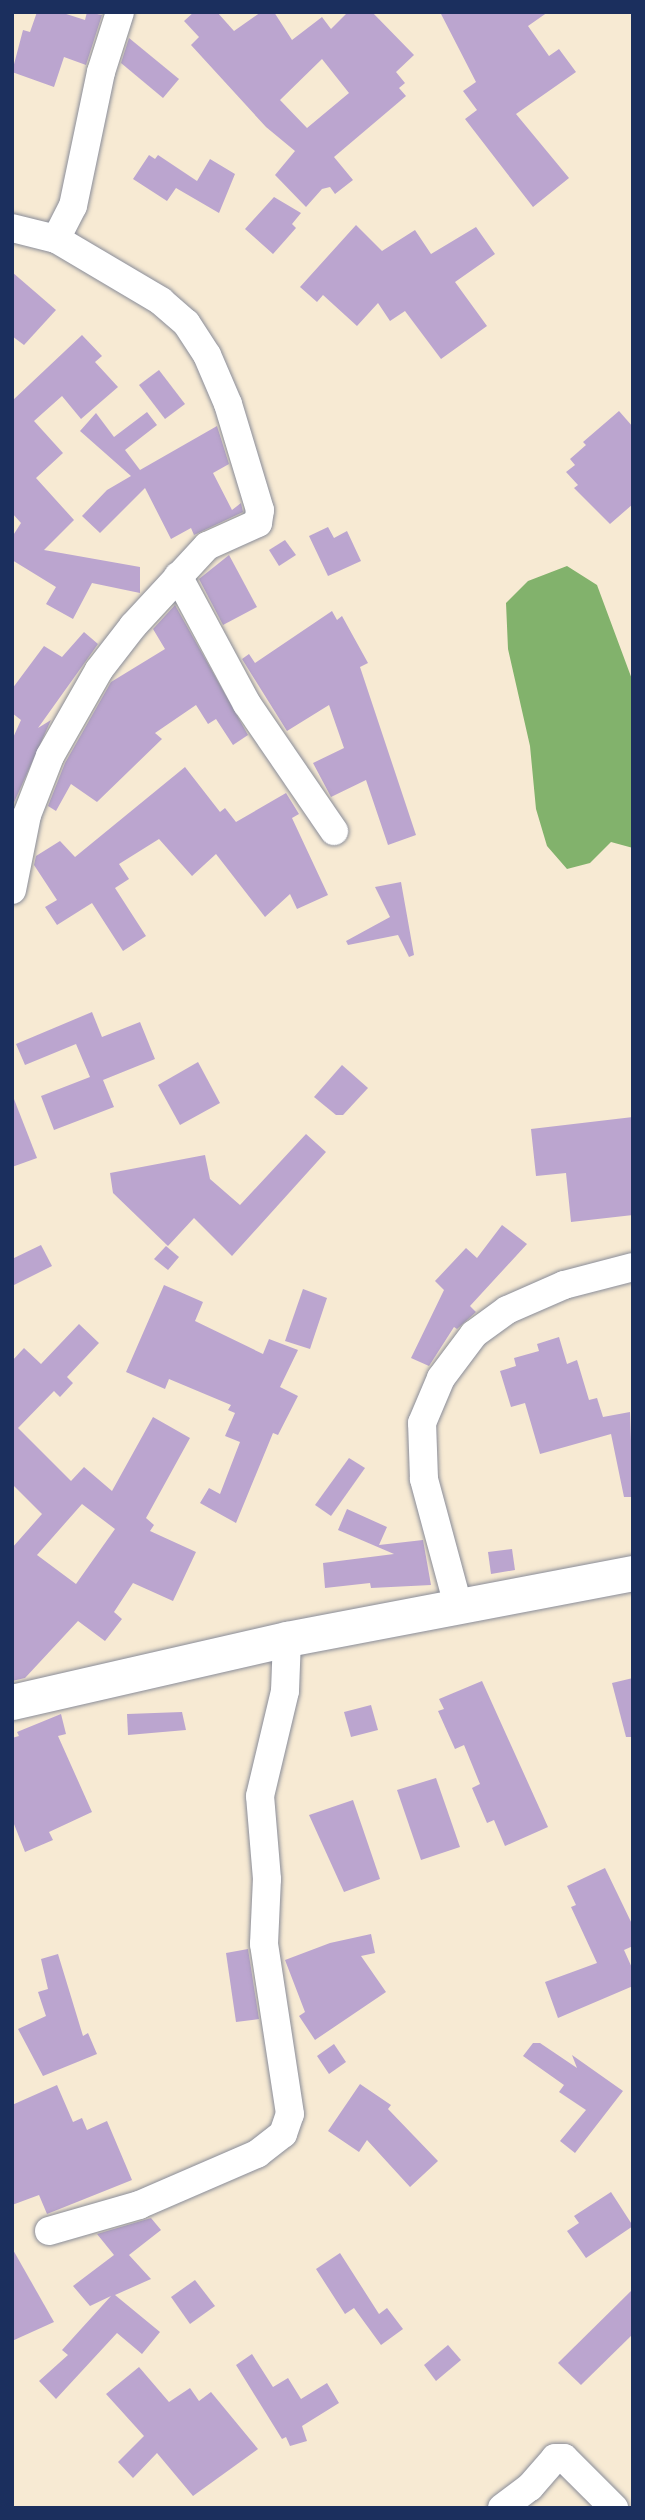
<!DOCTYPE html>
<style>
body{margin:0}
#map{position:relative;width:645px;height:2520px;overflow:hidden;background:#f7ead3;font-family:"IM FELL Great Primer",serif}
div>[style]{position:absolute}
.forest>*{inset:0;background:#82b26c}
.building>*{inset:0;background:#bba5cf}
.roads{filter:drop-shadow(0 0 2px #898c98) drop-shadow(0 0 2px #898c98)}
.minor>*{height:28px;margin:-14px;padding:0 14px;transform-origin:14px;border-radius:14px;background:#fff}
.major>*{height:35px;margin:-17.5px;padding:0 17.5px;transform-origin:17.5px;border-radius:17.5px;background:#fff}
span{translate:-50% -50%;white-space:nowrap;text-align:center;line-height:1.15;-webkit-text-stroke:5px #fcf5e5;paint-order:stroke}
.frame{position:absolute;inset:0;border:14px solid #1b2f5e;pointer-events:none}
</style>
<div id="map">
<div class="forest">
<div style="clip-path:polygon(567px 566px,597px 585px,633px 682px,633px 848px,611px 842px,590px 863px,567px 869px,547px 846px,536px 809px,530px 746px,508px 649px,506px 603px,528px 581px)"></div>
</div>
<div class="building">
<div style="clip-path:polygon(37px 12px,60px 12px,85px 20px,87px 12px,102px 15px,86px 65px,64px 57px,54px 87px,12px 72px,23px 30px,30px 32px)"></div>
<div style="clip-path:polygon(evenodd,194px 12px,217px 12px,234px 31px,261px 12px,274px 12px,292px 40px,322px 17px,331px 29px,348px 12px,372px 12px,414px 55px,396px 72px,405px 83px,399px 88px,406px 96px,334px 157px,353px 180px,335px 194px,330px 187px,322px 189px,306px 207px,275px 175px,295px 151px,266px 127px,191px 45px,199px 37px,184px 21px,194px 12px,322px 59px,349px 93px,307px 128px,280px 100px,322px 59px)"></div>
<div style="clip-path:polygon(440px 12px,548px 12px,528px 26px,549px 56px,559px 49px,576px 72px,516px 114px,569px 178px,533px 207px,465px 119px,477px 110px,463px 91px,476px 82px)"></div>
<div style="clip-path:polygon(129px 38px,179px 79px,163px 98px,121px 63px)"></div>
<div style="clip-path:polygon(149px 155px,155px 159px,158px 155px,197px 181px,210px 159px,235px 174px,219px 213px,176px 188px,167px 201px,133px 179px)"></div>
<div style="clip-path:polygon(274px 197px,301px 213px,292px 224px,296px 228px,273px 254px,245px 229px)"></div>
<div style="clip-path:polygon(356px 225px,382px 251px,415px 230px,431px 254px,476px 227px,495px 254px,455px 282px,487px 326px,441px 359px,405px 311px,390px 321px,378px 303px,357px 326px,323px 295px,317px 302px,300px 287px)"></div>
<div style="clip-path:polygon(12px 272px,56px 310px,24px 345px,12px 336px)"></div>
<div style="clip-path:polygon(82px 335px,102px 356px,95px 362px,118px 387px,81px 419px,62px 396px,34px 421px,63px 453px,36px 478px,74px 520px,44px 550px,140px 567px,140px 593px,92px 583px,73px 619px,46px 604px,56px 587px,12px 560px,12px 537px,21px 523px,12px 513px,12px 401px)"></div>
<div style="clip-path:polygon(159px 370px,185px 404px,165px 419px,139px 385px)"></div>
<div style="clip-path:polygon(619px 411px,633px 427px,633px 504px,610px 524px,574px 488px,578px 485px,566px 472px,575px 465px,570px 459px,586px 445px,583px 442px)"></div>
<div style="clip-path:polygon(147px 412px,157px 425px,125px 450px,140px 470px,217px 426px,229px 464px,213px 473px,232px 510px,241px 503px,243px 512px,194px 535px,191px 528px,171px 539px,145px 488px,100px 533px,82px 516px,107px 490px,131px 476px,80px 431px,96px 413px,114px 437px)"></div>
<div style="clip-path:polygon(328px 527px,334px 538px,347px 531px,361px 561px,328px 576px,309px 536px)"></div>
<div style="clip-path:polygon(285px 540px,296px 555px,279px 566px,269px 550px)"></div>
<div style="clip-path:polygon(229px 555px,257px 607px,223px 625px,199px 579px)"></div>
<div style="clip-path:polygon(175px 605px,248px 735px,233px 745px,216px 719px,208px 724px,196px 705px,155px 733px,162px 739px,97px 802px,71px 784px,56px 811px,48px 806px,65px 763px,111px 682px,165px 649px,153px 629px)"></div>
<div style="clip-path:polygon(332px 611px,337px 620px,342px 616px,368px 663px,360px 667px,416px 835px,388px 845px,366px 780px,331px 797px,313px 763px,344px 748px,329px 705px,287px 731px,242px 659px,249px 654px,255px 663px)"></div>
<div style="clip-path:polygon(84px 632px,98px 644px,38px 728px,51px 720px,12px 807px,12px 740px,21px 720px,12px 713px,12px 689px,44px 646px,62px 657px)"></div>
<div style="clip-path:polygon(185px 767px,220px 812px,225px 808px,236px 822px,286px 793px,299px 814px,292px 818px,328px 895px,297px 909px,290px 894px,265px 917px,216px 854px,192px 876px,159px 839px,119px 864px,129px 879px,115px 888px,146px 936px,123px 951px,92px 903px,57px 925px,45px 907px,57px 900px,34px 865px,36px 856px,60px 841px,75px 857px)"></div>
<div style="clip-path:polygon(401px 882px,414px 955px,409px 957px,398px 935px,348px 945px,346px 941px,390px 917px,375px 887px)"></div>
<div style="clip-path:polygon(92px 1012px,102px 1037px,140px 1022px,155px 1059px,103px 1080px,114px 1107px,54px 1130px,41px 1096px,90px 1077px,76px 1044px,25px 1065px,16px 1044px)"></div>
<div style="clip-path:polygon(198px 1062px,220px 1103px,180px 1125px,158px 1085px)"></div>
<div style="clip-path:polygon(342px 1065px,368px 1088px,343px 1115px,336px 1115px,314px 1097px)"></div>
<div style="clip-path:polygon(12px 1094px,37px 1158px,12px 1167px)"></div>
<div style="clip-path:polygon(633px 1117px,633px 1215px,571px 1222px,566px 1173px,536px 1176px,531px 1129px)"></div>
<div style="clip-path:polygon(306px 1134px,326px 1152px,232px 1256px,194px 1218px,168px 1246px,113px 1193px,110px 1173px,205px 1155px,210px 1179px,240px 1205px)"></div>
<div style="clip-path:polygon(502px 1225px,527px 1244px,470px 1306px,476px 1312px,457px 1329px,454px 1327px,429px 1366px,411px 1358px,444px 1290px,435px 1281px,466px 1248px,477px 1258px)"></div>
<div style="clip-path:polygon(41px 1245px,52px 1266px,12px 1286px,12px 1259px)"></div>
<div style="clip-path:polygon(166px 1246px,179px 1257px,168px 1270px,154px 1259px)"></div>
<div style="clip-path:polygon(164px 1285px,203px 1302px,195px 1321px,263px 1354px,269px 1339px,298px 1350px,280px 1387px,298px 1396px,278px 1435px,273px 1433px,236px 1523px,200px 1503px,209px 1488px,220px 1494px,240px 1442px,225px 1436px,235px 1413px,228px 1410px,231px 1405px,169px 1379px,165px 1389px,126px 1372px)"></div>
<div style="clip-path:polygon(303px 1289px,327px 1298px,310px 1349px,285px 1341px)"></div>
<div style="clip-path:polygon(evenodd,79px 1324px,99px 1343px,67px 1377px,73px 1383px,60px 1397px,54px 1391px,18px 1428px,71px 1481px,84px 1467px,112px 1491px,153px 1417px,190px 1438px,146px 1518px,154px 1525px,150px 1531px,196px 1552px,173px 1601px,133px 1583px,114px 1612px,122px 1619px,105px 1641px,78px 1621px,25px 1678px,12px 1681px,12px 1548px,42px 1514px,12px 1484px,12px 1361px,24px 1348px,41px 1364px,79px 1324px,82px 1504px,115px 1529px,76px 1584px,37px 1555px,82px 1504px)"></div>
<div style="clip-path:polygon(559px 1337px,567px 1364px,577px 1360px,589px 1400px,597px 1398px,603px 1417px,630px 1412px,633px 1497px,624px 1497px,611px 1434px,540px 1454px,525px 1403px,511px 1407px,500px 1371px,516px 1366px,514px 1358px,539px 1351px,537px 1344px)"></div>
<div style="clip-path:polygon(349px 1458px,365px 1468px,331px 1516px,315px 1505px)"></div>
<div style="clip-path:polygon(347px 1509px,387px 1527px,379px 1545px,423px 1540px,431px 1585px,371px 1588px,370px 1583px,325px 1588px,323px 1563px,394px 1554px,338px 1530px)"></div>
<div style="clip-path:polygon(512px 1549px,515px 1570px,491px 1574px,488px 1552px)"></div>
<div style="clip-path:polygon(633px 1678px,633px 1737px,626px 1737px,612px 1683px)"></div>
<div style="clip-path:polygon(482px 1681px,548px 1827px,505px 1846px,494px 1820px,487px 1823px,472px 1788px,480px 1784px,464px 1745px,455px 1749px,438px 1711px,444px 1709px,439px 1699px)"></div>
<div style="clip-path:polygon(371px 1705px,378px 1730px,351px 1737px,344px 1712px)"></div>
<div style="clip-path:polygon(182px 1712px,186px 1730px,128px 1735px,127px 1714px)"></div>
<div style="clip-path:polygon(61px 1714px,66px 1734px,58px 1736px,92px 1812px,49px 1832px,53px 1840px,25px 1852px,12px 1819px,12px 1738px,19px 1736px,17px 1732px)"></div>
<div style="clip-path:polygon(436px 1778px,460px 1847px,421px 1860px,397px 1790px)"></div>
<div style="clip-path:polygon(353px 1800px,380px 1879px,344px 1892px,309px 1815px)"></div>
<div style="clip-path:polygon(605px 1868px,633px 1926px,633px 1946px,624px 1950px,633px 1970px,633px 1986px,558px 2018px,545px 1982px,597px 1963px,571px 1907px,576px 1905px,567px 1886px)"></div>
<div style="clip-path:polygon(371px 1934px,375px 1953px,361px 1956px,386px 1992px,315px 2040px,299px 2016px,305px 2012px,285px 1960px,330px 1943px)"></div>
<div style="clip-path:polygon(248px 1949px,259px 2019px,236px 2022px,226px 1953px)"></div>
<div style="clip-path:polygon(58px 1954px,83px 2036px,88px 2033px,97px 2054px,43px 2076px,18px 2029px,46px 2016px,38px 1992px,48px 1989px,41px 1959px)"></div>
<div style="clip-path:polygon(533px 2043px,540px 2043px,577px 2068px,572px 2055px,623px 2091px,575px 2153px,560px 2141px,586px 2110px,559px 2092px,564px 2085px,523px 2056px)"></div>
<div style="clip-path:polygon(334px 2044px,346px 2062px,329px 2074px,317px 2056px)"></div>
<div style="clip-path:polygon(360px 2084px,391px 2105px,388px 2109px,438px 2161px,410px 2187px,367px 2140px,359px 2152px,328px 2131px)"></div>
<div style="clip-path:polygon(57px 2085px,73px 2122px,82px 2118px,87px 2130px,107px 2121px,132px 2180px,47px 2214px,39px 2195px,12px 2205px,12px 2105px)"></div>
<div style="clip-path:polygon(611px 2192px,633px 2226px,586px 2258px,567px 2231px,579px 2223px,574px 2216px)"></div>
<div style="clip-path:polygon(151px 2218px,161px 2230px,129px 2255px,151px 2279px,115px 2295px,160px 2332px,142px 2354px,117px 2333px,56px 2399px,39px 2381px,68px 2355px,62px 2350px,111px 2296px,90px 2306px,73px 2286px,114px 2255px,97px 2234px)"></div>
<div style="clip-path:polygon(12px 2248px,54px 2322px,12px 2341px)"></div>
<div style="clip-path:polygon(340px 2253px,379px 2314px,387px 2308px,403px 2329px,381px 2345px,354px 2308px,345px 2314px,316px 2269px)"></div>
<div style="clip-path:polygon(195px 2280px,215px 2306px,190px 2324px,171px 2297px)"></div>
<div style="clip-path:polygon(633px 2289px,633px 2334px,581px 2385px,558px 2363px)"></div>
<div style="clip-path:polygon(448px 2345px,461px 2360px,436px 2381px,424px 2365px)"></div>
<div style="clip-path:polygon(252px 2354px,273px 2387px,288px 2378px,301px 2399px,327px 2383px,339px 2403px,302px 2426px,307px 2441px,290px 2446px,286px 2437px,282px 2439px,236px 2365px)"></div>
<div style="clip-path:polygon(139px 2367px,169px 2402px,190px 2388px,199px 2401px,211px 2392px,258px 2449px,193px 2496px,157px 2453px,133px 2478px,118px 2462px,144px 2436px,106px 2394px)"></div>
</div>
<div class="roads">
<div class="minor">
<div style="left:12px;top:228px;width:45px;rotate:14deg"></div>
<div style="left:56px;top:239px;width:37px;rotate:-63deg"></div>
<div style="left:73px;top:206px;width:137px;rotate:-78.2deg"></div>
<div style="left:101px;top:72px;width:63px;rotate:-72.4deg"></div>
<div style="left:178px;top:576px;width:145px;rotate:61.7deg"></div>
<div style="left:247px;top:704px;width:154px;rotate:55.6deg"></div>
<div style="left:12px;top:890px;width:76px;rotate:-78.7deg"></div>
<div style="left:27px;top:815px;width:63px;rotate:-68.7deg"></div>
<div style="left:50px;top:756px;width:99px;rotate:-60.3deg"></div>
<div style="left:99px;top:670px;width:56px;rotate:-52.3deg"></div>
<div style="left:133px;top:626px;width:109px;rotate:-47.2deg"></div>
<div style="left:207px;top:546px;width:56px;rotate:-24.3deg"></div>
<div style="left:258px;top:523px;width:13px;rotate:-81deg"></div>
<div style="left:260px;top:510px;width:111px;rotate:-106.8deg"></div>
<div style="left:228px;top:404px;width:53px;rotate:-113.2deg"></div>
<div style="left:207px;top:355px;width:38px;rotate:-123deg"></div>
<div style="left:186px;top:323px;width:33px;rotate:-139deg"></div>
<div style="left:161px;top:301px;width:122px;rotate:-149.4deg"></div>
<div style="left:459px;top:1609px;width:135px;rotate:-105.1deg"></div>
<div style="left:424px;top:1479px;width:56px;rotate:-92deg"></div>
<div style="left:422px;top:1423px;width:49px;rotate:-67.1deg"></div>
<div style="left:441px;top:1378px;width:55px;rotate:-53.1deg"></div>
<div style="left:474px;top:1334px;width:41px;rotate:-36deg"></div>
<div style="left:507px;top:1310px;width:62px;rotate:-23.7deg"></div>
<div style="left:564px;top:1285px;width:71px;rotate:-14.6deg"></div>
<div style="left:49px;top:2231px;width:94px;rotate:-16.1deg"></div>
<div style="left:139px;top:2205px;width:129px;rotate:-23.4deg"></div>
<div style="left:257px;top:2154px;width:33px;rotate:-38deg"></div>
<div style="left:283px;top:2134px;width:21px;rotate:-71deg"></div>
<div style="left:290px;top:2114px;width:172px;rotate:-98.7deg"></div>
<div style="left:264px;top:1944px;width:65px;rotate:-87.4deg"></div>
<div style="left:267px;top:1879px;width:83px;rotate:-94.8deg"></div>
<div style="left:260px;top:1796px;width:108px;rotate:-76.6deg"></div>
<div style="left:285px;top:1691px;width:52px;rotate:-87.8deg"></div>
<div style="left:502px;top:2508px;width:35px;rotate:-37deg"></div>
<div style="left:530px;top:2487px;width:38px;rotate:-49deg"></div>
<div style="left:555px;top:2458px;width:9px"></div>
<div style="left:564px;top:2458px;width:71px;rotate:45deg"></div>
</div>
<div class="major">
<div style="left:12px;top:1702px;width:282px;rotate:-12.9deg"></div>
<div style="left:287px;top:1639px;width:352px;rotate:-10.8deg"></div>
</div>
</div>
<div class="frame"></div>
</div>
